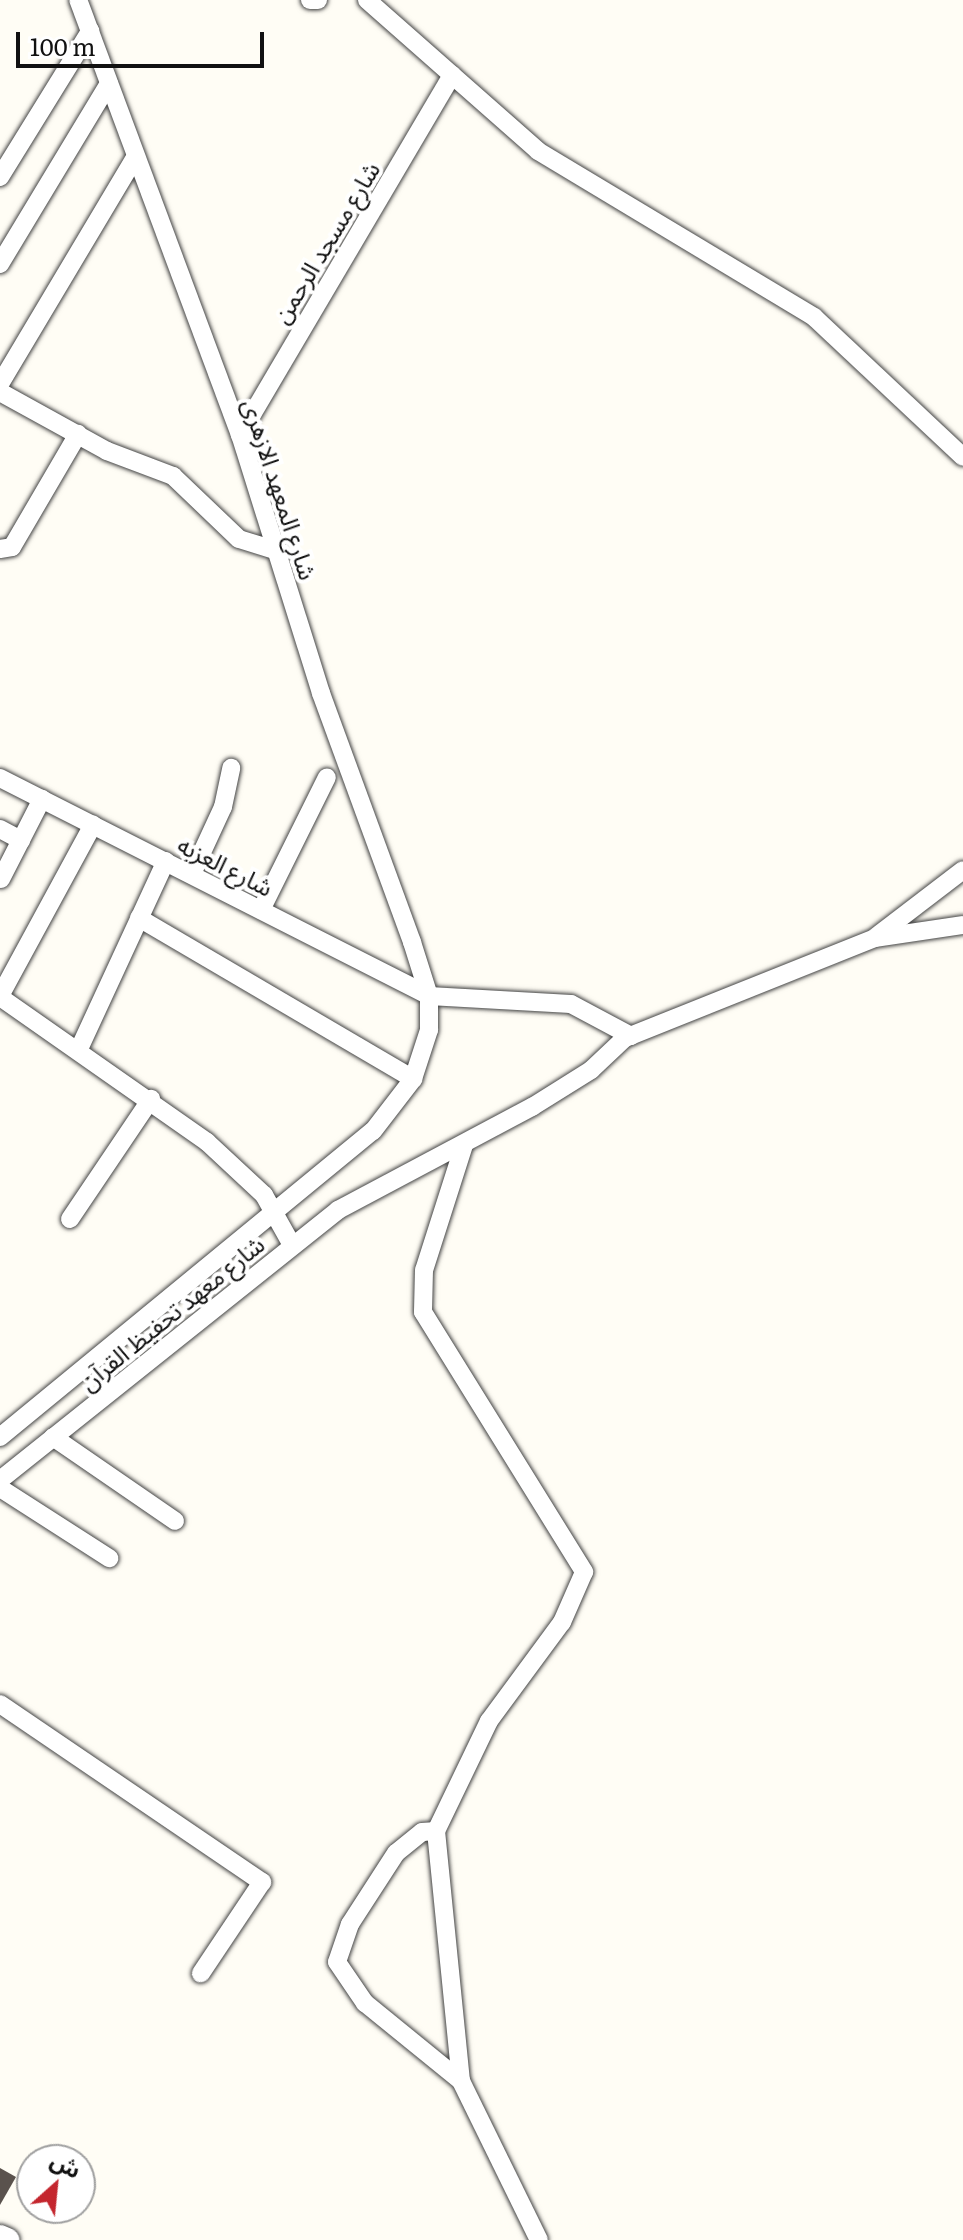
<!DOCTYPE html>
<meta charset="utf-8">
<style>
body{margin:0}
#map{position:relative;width:963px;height:2240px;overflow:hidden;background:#fffdf5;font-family:Literata,"Noto Sans Arabic",serif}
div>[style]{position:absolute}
.building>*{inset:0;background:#5a524d}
.roads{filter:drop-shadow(0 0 2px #444) drop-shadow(0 0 2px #444)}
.minor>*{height:18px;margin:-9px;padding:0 9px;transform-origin:9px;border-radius:9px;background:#fff}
.tertiary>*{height:24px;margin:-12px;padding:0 12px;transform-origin:12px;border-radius:12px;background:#fff}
span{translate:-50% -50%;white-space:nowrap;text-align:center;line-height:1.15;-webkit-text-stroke:8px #fff;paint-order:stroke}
.street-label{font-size:24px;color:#111}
.north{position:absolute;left:16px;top:2144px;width:80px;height:80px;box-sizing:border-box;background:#fff;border:2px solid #a0a0a0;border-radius:50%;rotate:27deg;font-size:22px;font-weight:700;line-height:32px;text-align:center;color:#111}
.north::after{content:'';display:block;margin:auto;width:28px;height:36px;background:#c4262e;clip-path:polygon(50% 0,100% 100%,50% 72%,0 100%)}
.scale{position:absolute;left:16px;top:32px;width:248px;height:36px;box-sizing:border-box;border:4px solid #111;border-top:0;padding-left:10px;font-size:24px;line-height:28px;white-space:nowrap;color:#111;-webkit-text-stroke:6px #fff;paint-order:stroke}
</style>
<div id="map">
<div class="building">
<div style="clip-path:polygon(0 2168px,16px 2177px,0 2205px)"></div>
</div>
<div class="roads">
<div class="minor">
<div style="left:310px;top:0;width:8px"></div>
<div style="left:367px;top:0;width:228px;rotate:41.4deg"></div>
<div style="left:538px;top:151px;width:322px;rotate:31deg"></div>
<div style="left:814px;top:317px;width:204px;rotate:43.2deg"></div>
<div style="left:0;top:177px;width:172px;rotate:-58.3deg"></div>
<div style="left:0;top:264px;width:211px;rotate:-58.9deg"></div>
<div style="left:0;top:384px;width:265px;rotate:-59.2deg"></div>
<div style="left:0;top:392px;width:122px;rotate:28.9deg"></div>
<div style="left:107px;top:451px;width:71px;rotate:20.7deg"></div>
<div style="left:173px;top:476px;width:91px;rotate:43.7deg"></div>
<div style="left:239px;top:539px;width:41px;rotate:17.1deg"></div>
<div style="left:240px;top:435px;width:418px;rotate:-59.5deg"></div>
<div style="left:0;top:549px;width:12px;rotate:-9deg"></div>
<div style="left:12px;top:547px;width:131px;rotate:-59.7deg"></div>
<div style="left:0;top:778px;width:481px;rotate:26.9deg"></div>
<div style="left:429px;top:996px;width:142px;rotate:3.2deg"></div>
<div style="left:571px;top:1004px;width:68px;rotate:28.1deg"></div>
<div style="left:0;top:829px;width:24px;rotate:28deg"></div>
<div style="left:192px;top:874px;width:74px;rotate:-65.2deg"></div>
<div style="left:223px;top:807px;width:40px;rotate:-78deg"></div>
<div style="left:1px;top:879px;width:90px;rotate:-62.9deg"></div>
<div style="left:261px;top:910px;width:148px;rotate:-63.6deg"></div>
<div style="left:139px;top:918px;width:318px;rotate:30.4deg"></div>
<div style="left:877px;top:936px;width:108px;rotate:-37.5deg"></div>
<div style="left:0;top:996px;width:195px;rotate:-61.5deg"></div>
<div style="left:0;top:997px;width:253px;rotate:35deg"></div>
<div style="left:207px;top:1142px;width:78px;rotate:42.9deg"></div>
<div style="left:264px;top:1195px;width:57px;rotate:60.8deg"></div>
<div style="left:79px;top:1049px;width:207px;rotate:-65.2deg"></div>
<div style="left:464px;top:1145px;width:131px;rotate:107.7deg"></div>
<div style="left:424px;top:1270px;width:42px;rotate:91.4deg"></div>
<div style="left:423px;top:1312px;width:306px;rotate:58.2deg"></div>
<div style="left:584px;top:1572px;width:55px;rotate:113.7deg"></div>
<div style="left:562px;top:1622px;width:123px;rotate:126.4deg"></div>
<div style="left:489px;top:1721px;width:122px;rotate:115.7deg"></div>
<div style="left:436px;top:1831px;width:251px;rotate:84.3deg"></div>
<div style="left:461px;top:2081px;width:177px;rotate:63.9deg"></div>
<div style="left:70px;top:1219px;width:145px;rotate:-56deg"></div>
<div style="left:0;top:1437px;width:482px;rotate:-39.4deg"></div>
<div style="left:373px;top:1131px;width:66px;rotate:-52.4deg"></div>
<div style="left:413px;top:1079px;width:52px;rotate:-71.9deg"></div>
<div style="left:429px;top:1030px;width:34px;rotate:-90deg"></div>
<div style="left:429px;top:996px;width:57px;rotate:-107.5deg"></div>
<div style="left:412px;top:942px;width:265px;rotate:-110.1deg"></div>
<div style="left:321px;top:693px;width:270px;rotate:-107.4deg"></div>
<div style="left:240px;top:435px;width:464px;rotate:-110.4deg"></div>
<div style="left:53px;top:1437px;width:148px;rotate:34.5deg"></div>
<div style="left:0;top:1480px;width:433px;rotate:-38.6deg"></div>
<div style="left:338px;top:1210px;width:220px;rotate:-28deg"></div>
<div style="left:532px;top:1107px;width:70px;rotate:-32.1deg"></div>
<div style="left:591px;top:1070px;width:47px;rotate:-43.3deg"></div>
<div style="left:625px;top:1038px;width:269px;rotate:-21.8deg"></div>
<div style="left:875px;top:938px;width:89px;rotate:-8.4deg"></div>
<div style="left:0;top:1488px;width:130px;rotate:32.7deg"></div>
<div style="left:0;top:1704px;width:317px;rotate:34.2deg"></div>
<div style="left:262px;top:1882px;width:110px;rotate:123.8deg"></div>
<div style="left:436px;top:1831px;width:14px;rotate:176deg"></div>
<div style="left:422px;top:1832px;width:33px;rotate:141deg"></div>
<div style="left:396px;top:1853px;width:85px;rotate:122.9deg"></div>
<div style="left:350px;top:1924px;width:40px;rotate:108.9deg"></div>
<div style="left:337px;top:1962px;width:50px;rotate:55.7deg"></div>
<div style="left:365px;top:2003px;width:124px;rotate:39.1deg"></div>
</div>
<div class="tertiary">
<div style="left:0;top:2237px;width:8px;rotate:23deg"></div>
</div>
</div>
<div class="street-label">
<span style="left:325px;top:242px;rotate:-59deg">شارع مسجد الرحمن</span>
<span style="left:281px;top:489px;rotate:72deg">شارع المعهد الازهرى</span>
<span style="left:226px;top:865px;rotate:27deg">شارع العزبه</span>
<span style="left:171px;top:1312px;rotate:-39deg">شارع معهد تحفيظ القرآن</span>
</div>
<div class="north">ش</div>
<div class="scale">100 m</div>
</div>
